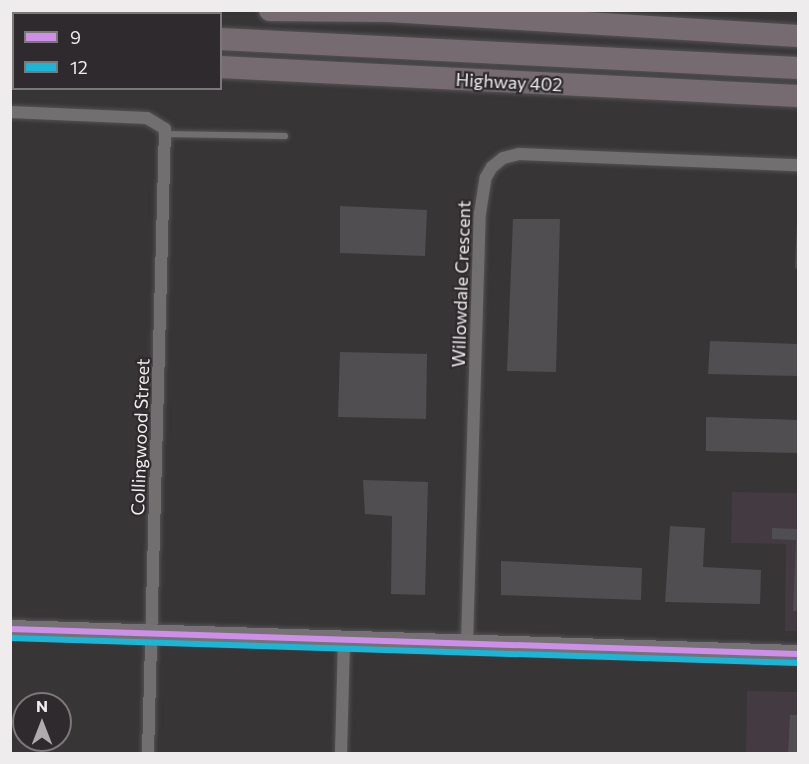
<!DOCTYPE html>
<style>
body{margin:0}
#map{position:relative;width:809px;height:764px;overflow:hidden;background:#383537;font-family:Commissioner,sans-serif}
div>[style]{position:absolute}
.built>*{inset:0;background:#443a41}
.building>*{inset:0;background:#504e50}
.roads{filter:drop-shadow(0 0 2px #555354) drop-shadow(0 0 2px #555354)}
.lane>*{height:6px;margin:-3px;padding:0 3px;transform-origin:3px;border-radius:3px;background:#716f70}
.street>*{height:12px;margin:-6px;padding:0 6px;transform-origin:6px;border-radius:6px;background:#716f70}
.secondary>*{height:18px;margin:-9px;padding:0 9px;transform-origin:9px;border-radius:9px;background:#767174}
.highway>*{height:22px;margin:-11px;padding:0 11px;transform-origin:11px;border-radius:11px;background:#776b72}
.bus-1>*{height:6px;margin:-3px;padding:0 3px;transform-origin:3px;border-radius:3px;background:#ce8fe9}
.bus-2>*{height:6px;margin:-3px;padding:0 3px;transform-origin:3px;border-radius:3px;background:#1ab6d8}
span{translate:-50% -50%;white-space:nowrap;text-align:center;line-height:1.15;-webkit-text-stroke:4.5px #2f2a2d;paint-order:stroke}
.street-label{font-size:18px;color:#efecee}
.frame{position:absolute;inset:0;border:12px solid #efecee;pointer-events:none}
.legend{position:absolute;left:12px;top:12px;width:210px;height:78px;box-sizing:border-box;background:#2f2a2d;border:2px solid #7c787a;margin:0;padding:8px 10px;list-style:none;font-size:18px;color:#efecee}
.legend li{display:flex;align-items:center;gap:12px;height:30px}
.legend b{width:30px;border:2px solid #7c787a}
.north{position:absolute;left:12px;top:692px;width:60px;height:60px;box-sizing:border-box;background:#2f2a2d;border:2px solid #7c787a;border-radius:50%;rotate:0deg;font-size:16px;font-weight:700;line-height:24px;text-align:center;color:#efecee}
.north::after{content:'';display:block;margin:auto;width:21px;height:27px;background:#afacae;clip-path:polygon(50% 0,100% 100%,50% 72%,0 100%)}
</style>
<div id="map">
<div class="built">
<div style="clip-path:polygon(732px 492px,798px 493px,798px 631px,785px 631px,786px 544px,731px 543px)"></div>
<div style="clip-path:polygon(747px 691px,798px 692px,798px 753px,746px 754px)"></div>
</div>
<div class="building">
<div style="clip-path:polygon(340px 206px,427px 210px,425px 256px,340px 253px)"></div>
<div style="clip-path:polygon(513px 219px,560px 219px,556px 372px,507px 371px)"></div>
<div style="clip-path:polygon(797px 221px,798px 221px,798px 269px,795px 268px)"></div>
<div style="clip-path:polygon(710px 341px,798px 344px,798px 376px,708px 374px)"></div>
<div style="clip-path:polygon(340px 352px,427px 354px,426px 419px,338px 417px)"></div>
<div style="clip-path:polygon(706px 417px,798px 420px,798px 453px,706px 451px)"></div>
<div style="clip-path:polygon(363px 480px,428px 482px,425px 595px,391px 594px,392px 516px,365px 514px)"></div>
<div style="clip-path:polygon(670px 526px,705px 528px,703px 567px,761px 570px,760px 604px,665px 602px)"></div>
<div style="clip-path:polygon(772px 528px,798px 529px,798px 611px,793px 611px,796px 540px,772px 539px)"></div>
<div style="clip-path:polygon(501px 561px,642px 568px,641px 600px,501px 595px)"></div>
<div style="clip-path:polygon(790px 715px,798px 715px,798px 754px,788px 754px)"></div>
</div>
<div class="roads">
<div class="lane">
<div style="left:165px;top:134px;width:120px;rotate:1deg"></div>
</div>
<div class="street">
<div style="left:10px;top:112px;width:137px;rotate:2.5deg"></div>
<div style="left:147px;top:118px;width:21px;rotate:31deg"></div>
<div style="left:165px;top:129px;width:625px;rotate:91.56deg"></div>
<div style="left:467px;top:643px;width:430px;rotate:-88.3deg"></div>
<div style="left:480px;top:213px;width:36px;rotate:-81deg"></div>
<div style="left:486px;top:177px;width:12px;rotate:-59deg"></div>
<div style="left:492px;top:167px;width:14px;rotate:-39deg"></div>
<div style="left:503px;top:158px;width:16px;rotate:-14deg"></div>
<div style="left:519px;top:154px;width:279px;rotate:2.3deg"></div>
<div style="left:341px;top:754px;width:115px;rotate:-88.5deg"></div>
</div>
<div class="secondary">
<div style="left:10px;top:629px;width:788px;rotate:1.82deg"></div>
</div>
<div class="highway">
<div style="left:270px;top:10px;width:119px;rotate:0.5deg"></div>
<div style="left:389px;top:11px;width:410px;rotate:3.5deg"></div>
<div style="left:10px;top:13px;width:8px;rotate:7deg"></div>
<div style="left:220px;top:39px;width:579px;rotate:2.87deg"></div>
<div style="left:10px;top:56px;width:4px"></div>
<div style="left:220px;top:67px;width:579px;rotate:2.87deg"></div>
</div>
</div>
<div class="bus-1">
<div style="left:10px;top:629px;width:788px;rotate:1.82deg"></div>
</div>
<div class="bus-2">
<div style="left:10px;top:638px;width:788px;rotate:1.82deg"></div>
</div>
<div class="street-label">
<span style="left:509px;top:82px;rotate:3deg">Highway 402</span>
<span style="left:461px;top:284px;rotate:-88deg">Willowdale Crescent</span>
<span style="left:140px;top:437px;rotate:-88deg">Collingwood Street</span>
</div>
<div class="frame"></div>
<ul class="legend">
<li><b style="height:8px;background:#ce8fe9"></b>9</li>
<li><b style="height:8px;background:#1ab6d8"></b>12</li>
</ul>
<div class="north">N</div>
</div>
